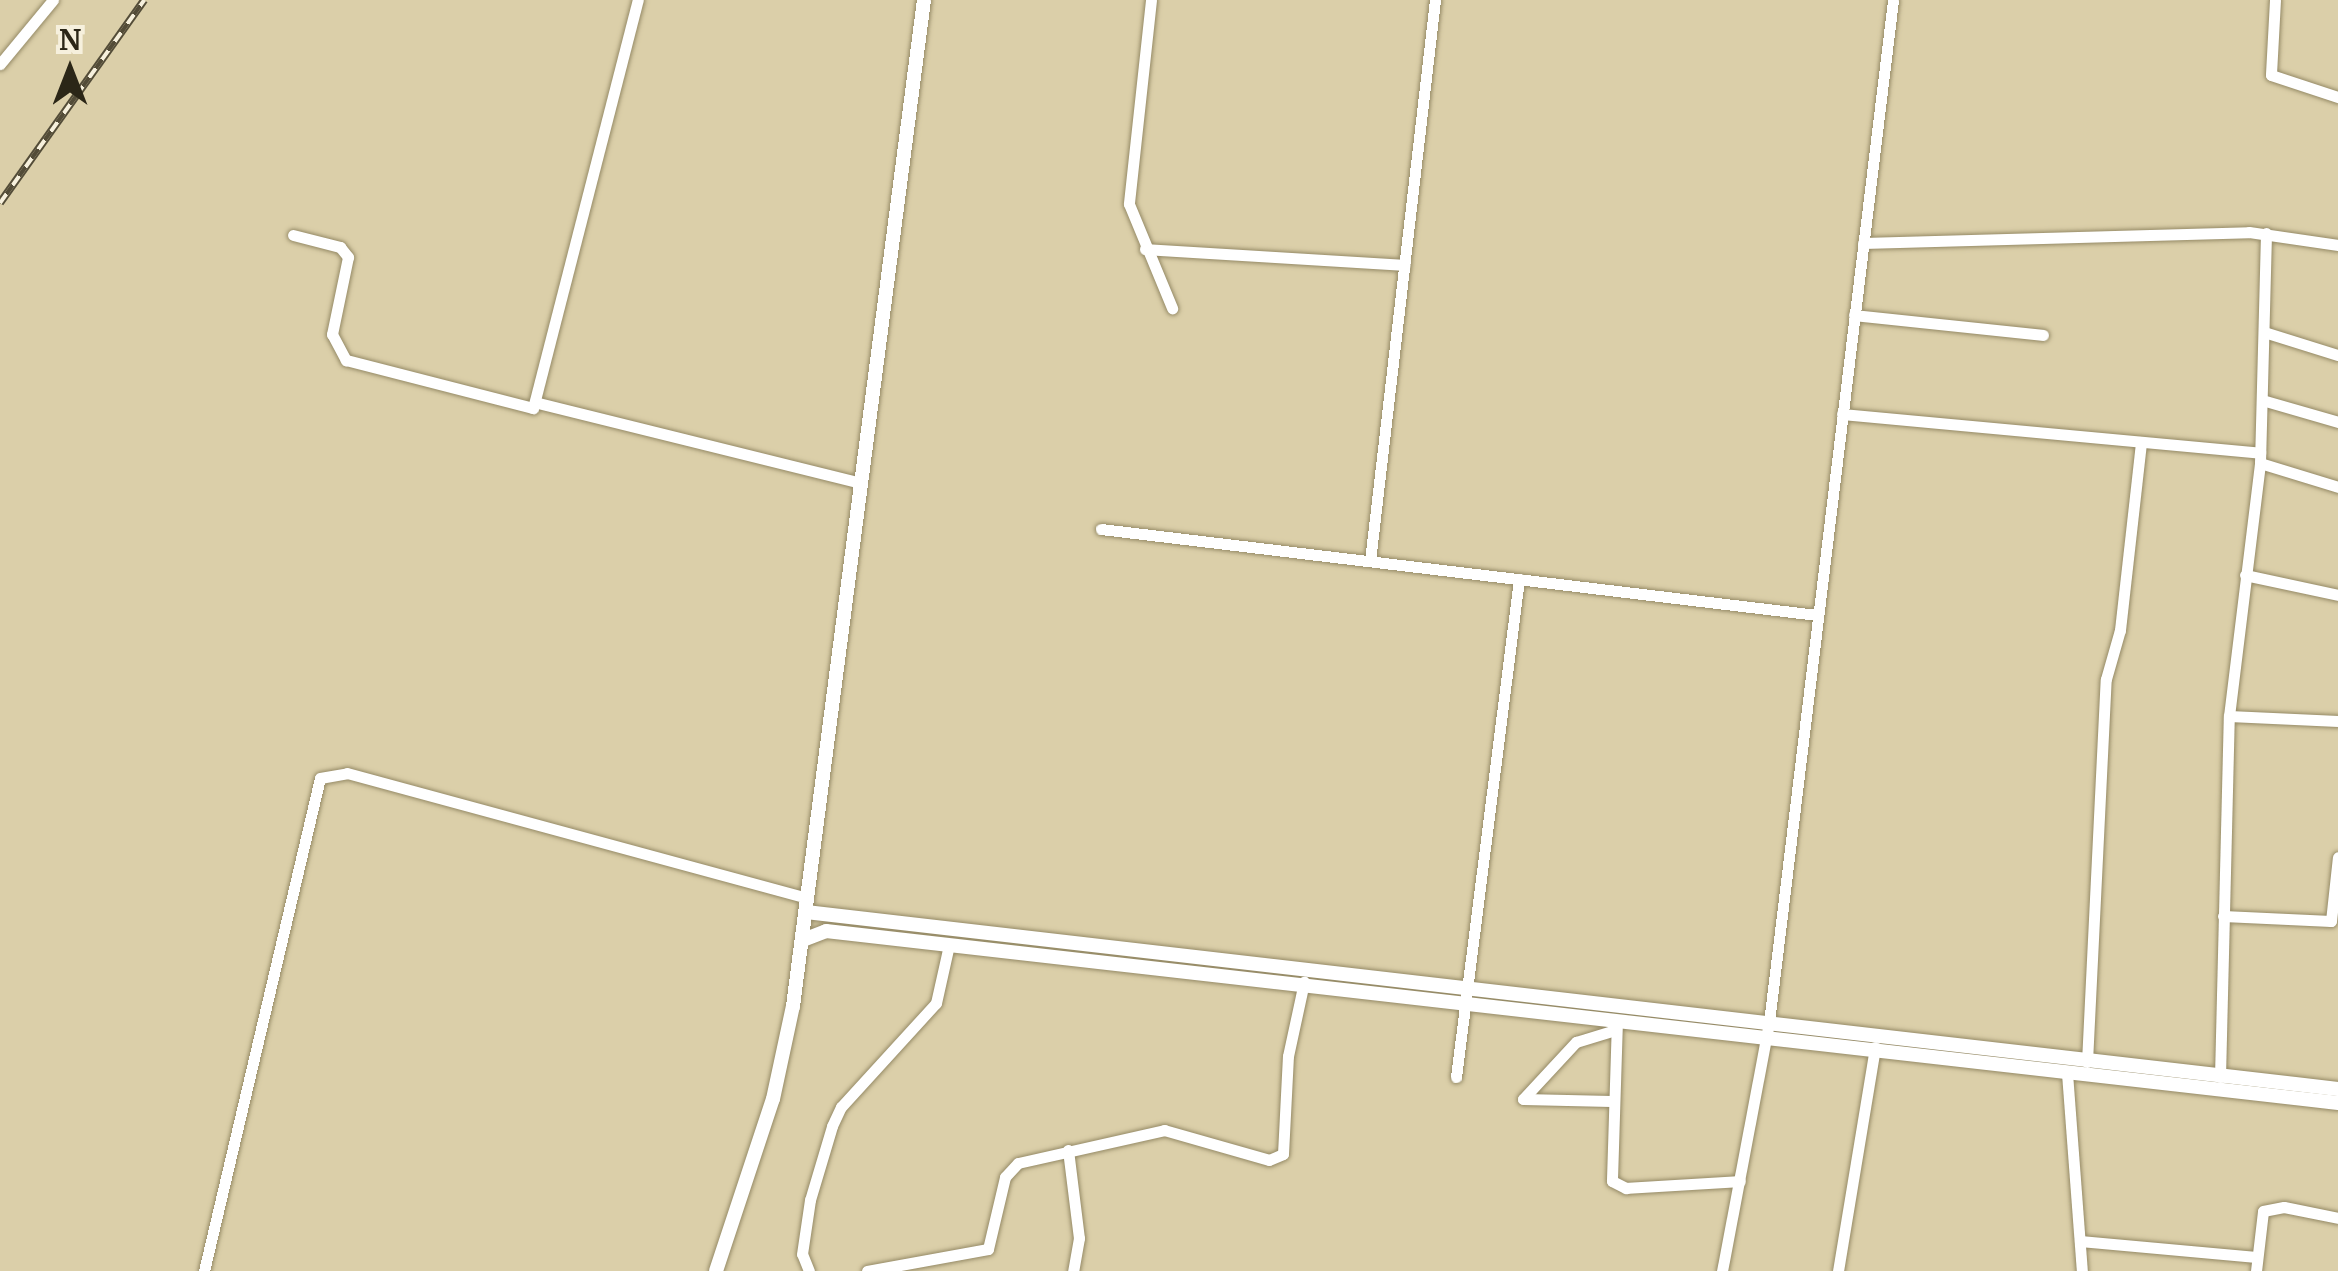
<!DOCTYPE html>
<style>
body{margin:0}
#map{position:relative;width:2338px;height:1271px;overflow:hidden;background:#dbcfa9;font-family:Merriweather,serif}
div>[style]{position:absolute}
.roads{filter:drop-shadow(0 0 2px #958a66) drop-shadow(0 0 2px #958a66)}
.minor>*{height:11px;margin:-5.5px;padding:0 5.5px;transform-origin:5.5px;border-radius:5.5px;background:#fff}
.tertiary>*{height:14px;margin:-7px;padding:0 7px;transform-origin:7px;border-radius:7px;background:#fff}
.rail>*{height:8px;margin-top:-4px;transform-origin:0;background:repeating-linear-gradient(90deg,#f6f0dd 0 11px,#534c38 0 22px);box-sizing:border-box;border-block:2px solid #534c38}
span{translate:-50% -50%;white-space:nowrap;text-align:center;line-height:1.15;-webkit-text-stroke:9px #f6f0dd;paint-order:stroke}
.north{position:absolute;left:20px;top:20px;width:100px;height:100px;-webkit-text-stroke:8px #f6f0dd;paint-order:stroke;rotate:0deg;font-size:28px;font-weight:700;line-height:40px;text-align:center;color:#2b2617}
.north::after{content:'';display:block;margin:auto;width:35px;height:45px;background:#2b2617;clip-path:polygon(50% 0,100% 100%,50% 72%,0 100%)}
</style>
<div id="map">
<div class="roads">
<div class="minor">
<div style="left:1151px;top:0;width:205px;rotate:96.2deg"></div>
<div style="left:1129px;top:204px;width:113px;rotate:67.5deg"></div>
<div style="left:2275px;top:0;width:75px;rotate:93.1deg"></div>
<div style="left:2271px;top:75px;width:71px;rotate:18.2deg"></div>
<div style="left:0;top:64px;width:83px;rotate:-50.4deg"></div>
<div style="left:293px;top:235px;width:49px;rotate:14.3deg"></div>
<div style="left:340px;top:247px;width:13px;rotate:51deg"></div>
<div style="left:348px;top:257px;width:79px;rotate:101.7deg"></div>
<div style="left:332px;top:334px;width:30px;rotate:62deg"></div>
<div style="left:346px;top:360px;width:193px;rotate:14.4deg"></div>
<div style="left:533px;top:408px;width:421px;rotate:-75.6deg"></div>
<div style="left:1863px;top:243px;width:386px;rotate:-1.6deg"></div>
<div style="left:2249px;top:232px;width:90px;rotate:8.3deg"></div>
<div style="left:1145px;top:249px;width:260px;rotate:3.5deg"></div>
<div style="left:1854px;top:315px;width:190px;rotate:6deg"></div>
<div style="left:2264px;top:332px;width:77px;rotate:17.3deg"></div>
<div style="left:2262px;top:400px;width:79px;rotate:16.1deg"></div>
<div style="left:538px;top:403px;width:333px;rotate:13.9deg"></div>
<div style="left:1842px;top:414px;width:420px;rotate:5.3deg"></div>
<div style="left:2260px;top:463px;width:82px;rotate:17.1deg"></div>
<div style="left:1101px;top:529px;width:721px;rotate:6.85deg"></div>
<div style="left:1370px;top:561px;width:565px;rotate:-83.39deg"></div>
<div style="left:2245px;top:575px;width:95px;rotate:12.1deg"></div>
<div style="left:2229px;top:716px;width:109px;rotate:2.6deg"></div>
<div style="left:2223px;top:916px;width:108px;rotate:2.7deg"></div>
<div style="left:2331px;top:921px;width:64px;rotate:-83.8deg"></div>
<div style="left:1617px;top:1020px;width:161px;rotate:91.8deg"></div>
<div style="left:1612px;top:1181px;width:16px;rotate:27deg"></div>
<div style="left:1626px;top:1188px;width:114px;rotate:-3.5deg"></div>
<div style="left:2087px;top:1062px;width:383px;rotate:-87.2deg"></div>
<div style="left:2106px;top:679px;width:51px;rotate:-74.1deg"></div>
<div style="left:2120px;top:630px;width:189px;rotate:-83.6deg"></div>
<div style="left:2067px;top:1073px;width:199px;rotate:85.7deg"></div>
<div style="left:1456px;top:1077px;width:502px;rotate:-82.79deg"></div>
<div style="left:2220px;top:1077px;width:361px;rotate:-88.6deg"></div>
<div style="left:2229px;top:716px;width:255px;rotate:-83deg"></div>
<div style="left:2260px;top:463px;width:230px;rotate:-88.5deg"></div>
<div style="left:1611px;top:1101px;width:88px;rotate:-178.7deg"></div>
<div style="left:1523px;top:1099px;width:78px;rotate:-47.1deg"></div>
<div style="left:1576px;top:1042px;width:41px;rotate:-17.1deg"></div>
<div style="left:1068px;top:1150px;width:89px;rotate:82.9deg"></div>
<div style="left:1079px;top:1238px;width:34px;rotate:100deg"></div>
<div style="left:2080px;top:1241px;width:177px;rotate:5.2deg"></div>
<div style="left:204px;top:1271px;width:506px;rotate:-76.76deg"></div>
<div style="left:320px;top:778px;width:27px;rotate:-10deg"></div>
<div style="left:347px;top:773px;width:477px;rotate:15.2deg"></div>
<div style="left:809px;top:1271px;width:18px;rotate:-112deg"></div>
<div style="left:802px;top:1254px;width:55px;rotate:-81.6deg"></div>
<div style="left:810px;top:1200px;width:77px;rotate:-73.4deg"></div>
<div style="left:832px;top:1126px;width:21px;rotate:-65deg"></div>
<div style="left:841px;top:1107px;width:141px;rotate:-47.6deg"></div>
<div style="left:936px;top:1003px;width:59px;rotate:-77.4deg"></div>
<div style="left:867px;top:1271px;width:123px;rotate:-10.3deg"></div>
<div style="left:988px;top:1249px;width:74px;rotate:-76.7deg"></div>
<div style="left:1005px;top:1177px;width:19px;rotate:-47deg"></div>
<div style="left:1018px;top:1163px;width:150px;rotate:-12.7deg"></div>
<div style="left:1164px;top:1130px;width:109px;rotate:15.9deg"></div>
<div style="left:1269px;top:1160px;width:15px;rotate:-23deg"></div>
<div style="left:1283px;top:1154px;width:98px;rotate:-87.1deg"></div>
<div style="left:1288px;top:1056px;width:76px;rotate:-77.8deg"></div>
<div style="left:1722px;top:1271px;width:253px;rotate:-79.3deg"></div>
<div style="left:1769px;top:1022px;width:1029px;rotate:-83.08deg"></div>
<div style="left:1838px;top:1271px;width:227px;rotate:-80.6deg"></div>
<div style="left:2256px;top:1271px;width:60px;rotate:-83.3deg"></div>
<div style="left:2263px;top:1211px;width:21px;rotate:-11deg"></div>
<div style="left:2284px;top:1207px;width:55px;rotate:11.5deg"></div>
</div>
<div class="tertiary">
<div style="left:806px;top:912px;width:1542px;rotate:6.59deg"></div>
<div style="left:803px;top:940px;width:25px;rotate:-21deg"></div>
<div style="left:826px;top:931px;width:1522px;rotate:6.49deg"></div>
<div style="left:716px;top:1271px;width:181px;rotate:-71.7deg"></div>
<div style="left:773px;top:1099px;width:95px;rotate:-77.9deg"></div>
<div style="left:793px;top:1006px;width:1014px;rotate:-82.58deg"></div>
</div>
</div>
<div class="rail">
<div style="left:0;top:203px;width:249px;rotate:-54.6deg"></div>
</div>
<div class="north">N</div>
</div>
